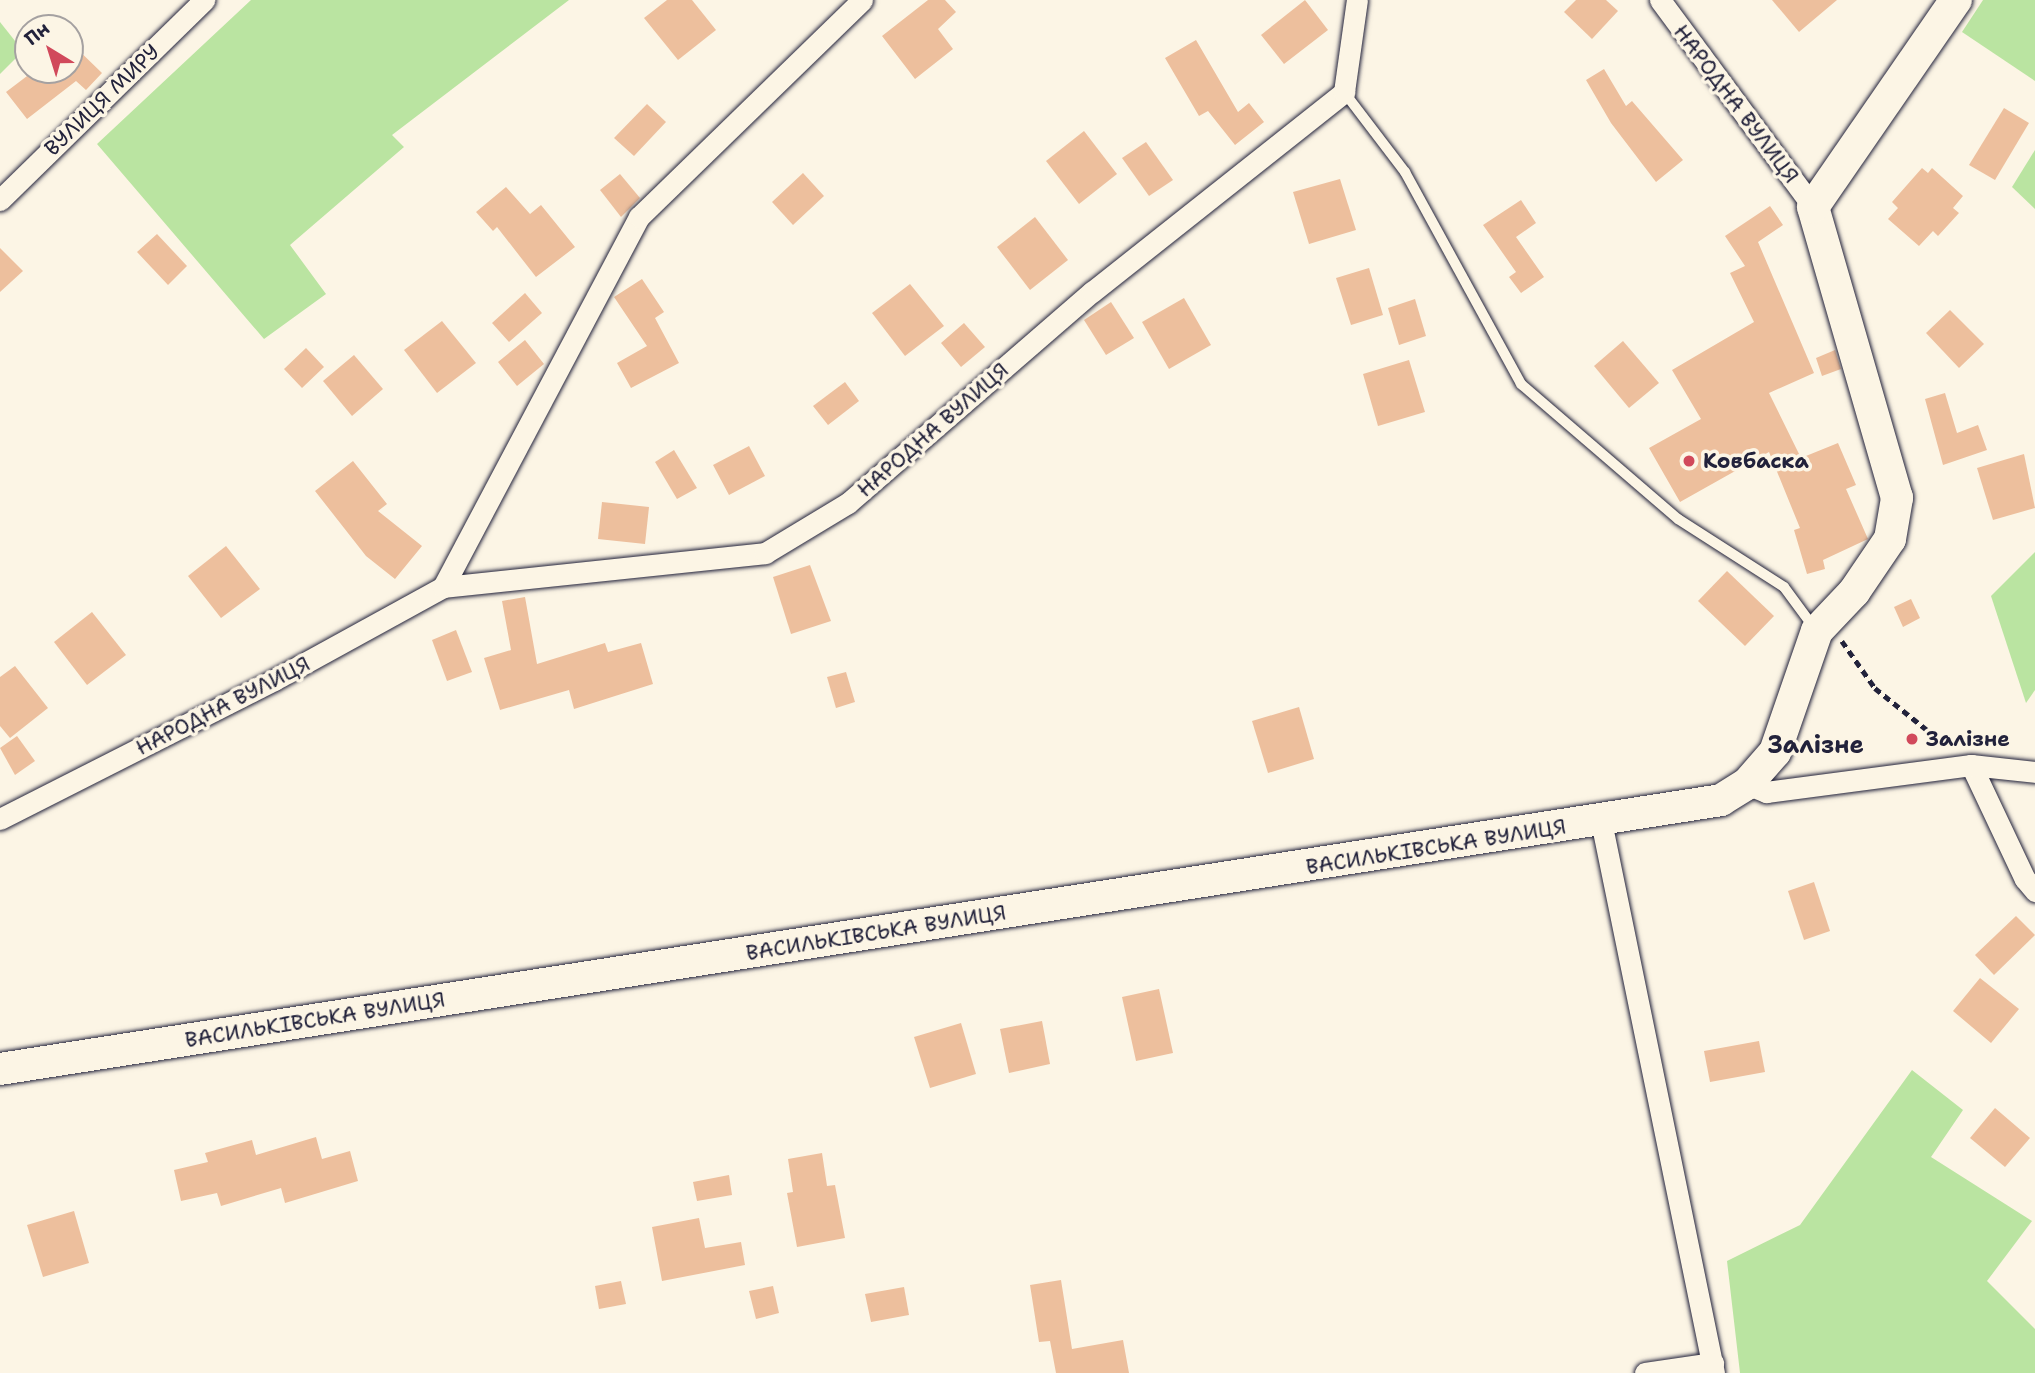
<!DOCTYPE html>
<meta charset="utf-8">
<style>
body{margin:0}
#map{position:relative;width:2035px;height:1373px;overflow:hidden;background:#fcf5e5;font-family:"Shantell Sans",sans-serif}
div>[style]{position:absolute}
.green>*{inset:0;background:#bae4a1}
.building>*{inset:0;background:#edbf9d}
.path>*{height:4.5px;margin-top:-2.25px;transform-origin:0;background:repeating-linear-gradient(90deg,#22223b 0 7px,transparent 0 12px)}
.roads{filter:drop-shadow(0 0 2px #22223b) drop-shadow(0 0 2px #22223b)}
.lane>*{height:10px;margin:-5px;padding:0 5px;transform-origin:5px;border-radius:5px;background:#fcf5e5}
.street>*{height:21px;margin:-10.5px;padding:0 10.5px;transform-origin:10.5px;border-radius:10.5px;background:#fcf5e5}
.secondary>*{height:32px;margin:-16px;padding:0 16px;transform-origin:16px;border-radius:16px;background:#fcf5e5}
.dots>*{width:19px;height:19px;translate:-50% -50%;box-sizing:border-box;border:4px solid #fcf5e5;border-radius:50%}
span{translate:-50% -50%;white-space:nowrap;text-align:center;line-height:1.15;-webkit-text-stroke:7px #fcf5e5;paint-order:stroke}
.street-label{font-size:21px;color:#22223b}
.poi-label{font-size:21px;color:#22223b;font-weight:700}
.left{translate:0 -50%;text-align:left}
.quarter-label{font-size:24px;color:#22223b;font-weight:700}
.north{position:absolute;left:14px;top:14px;width:70px;height:70px;box-sizing:border-box;background:#fcf5e5;border:2px solid #a5a1a1;border-radius:50%;rotate:322deg;font-size:19px;font-weight:700;line-height:28px;text-align:center;color:#22223b}
.north::after{content:'';display:block;margin:auto;width:24px;height:32px;background:#d1495b;clip-path:polygon(50% 0,100% 100%,50% 72%,0 100%)}
</style>
<div id="map">
<div class="green">
<div style="clip-path:polygon(251px 0,569px 0,392px 135px,404px 147px,290px 245px,326px 294px,264px 339px,97px 144px)"></div>
<div style="clip-path:polygon(1983px 0,2035px 0,2035px 81px,1962px 32px)"></div>
<div style="clip-path:polygon(0 22px,23px 51px,0 74px)"></div>
<div style="clip-path:polygon(2035px 150px,2035px 209px,2012px 187px)"></div>
<div style="clip-path:polygon(2035px 552px,2035px 690px,2026px 703px,1991px 596px)"></div>
<div style="clip-path:polygon(1912px 1070px,1963px 1110px,1931px 1157px,2032px 1221px,1987px 1281px,2035px 1329px,2035px 1373px,1740px 1373px,1727px 1261px,1800px 1225px)"></div>
</div>
<div class="building">
<div style="clip-path:polygon(667px 0,692px 0,716px 30px,678px 60px,644px 18px)"></div>
<div style="clip-path:polygon(928px 0,945px 0,956px 12px,938px 29px,953px 49px,915px 79px,882px 36px)"></div>
<div style="clip-path:polygon(1305px 0,1328px 30px,1284px 64px,1261px 35px)"></div>
<div style="clip-path:polygon(1576px 0,1606px 0,1618px 11px,1592px 39px,1564px 12px)"></div>
<div style="clip-path:polygon(1772px 0,1837px 0,1799px 32px)"></div>
<div style="clip-path:polygon(1196px 40px,1238px 112px,1249px 103px,1264px 122px,1235px 145px,1208px 111px,1199px 116px,1165px 58px)"></div>
<div style="clip-path:polygon(70px 42px,102px 73px,86px 90px,76px 81px,27px 119px,6px 92px,35px 70px,70px 70px)"></div>
<div style="clip-path:polygon(1604px 69px,1626px 106px,1632px 101px,1683px 160px,1656px 182px,1611px 123px,1586px 80px)"></div>
<div style="clip-path:polygon(647px 104px,666px 122px,634px 156px,614px 138px)"></div>
<div style="clip-path:polygon(2004px 108px,2029px 123px,1995px 180px,1969px 165px)"></div>
<div style="clip-path:polygon(1084px 131px,1117px 174px,1079px 204px,1046px 161px)"></div>
<div style="clip-path:polygon(1146px 142px,1173px 180px,1149px 196px,1122px 158px)"></div>
<div style="clip-path:polygon(1922px 168px,1928px 173px,1932px 168px,1963px 196px,1953px 208px,1959px 213px,1938px 236px,1933px 231px,1919px 246px,1888px 219px,1898px 208px,1892px 202px)"></div>
<div style="clip-path:polygon(803px 173px,824px 196px,793px 225px,772px 202px)"></div>
<div style="clip-path:polygon(620px 174px,640px 198px,621px 217px,600px 190px)"></div>
<div style="clip-path:polygon(1340px 179px,1356px 230px,1309px 244px,1293px 192px)"></div>
<div style="clip-path:polygon(506px 187px,530px 214px,541px 205px,575px 247px,536px 277px,497px 227px,493px 231px,476px 212px)"></div>
<div style="clip-path:polygon(1521px 200px,1536px 223px,1516px 237px,1544px 277px,1521px 293px,1509px 277px,1516px 272px,1483px 225px)"></div>
<div style="clip-path:polygon(1770px 206px,1783px 225px,1758px 242px,1814px 373px,1769px 393px,1801px 458px,1838px 443px,1856px 485px,1846px 489px,1868px 539px,1823px 560px,1825px 569px,1807px 574px,1794px 530px,1800px 528px,1769px 452px,1680px 502px,1649px 448px,1701px 419px,1672px 370px,1754px 322px,1730px 273px,1745px 266px,1725px 236px)"></div>
<div style="clip-path:polygon(1035px 217px,1068px 260px,1030px 290px,997px 247px)"></div>
<div style="clip-path:polygon(157px 234px,187px 266px,168px 285px,137px 252px)"></div>
<div style="clip-path:polygon(0 248px,23px 271px,0 292px)"></div>
<div style="clip-path:polygon(1369px 268px,1383px 315px,1351px 325px,1336px 278px)"></div>
<div style="clip-path:polygon(642px 279px,664px 312px,655px 318px,679px 363px,631px 388px,617px 363px,647px 346px,614px 297px)"></div>
<div style="clip-path:polygon(910px 284px,944px 326px,905px 356px,872px 313px)"></div>
<div style="clip-path:polygon(525px 293px,542px 313px,509px 342px,492px 323px)"></div>
<div style="clip-path:polygon(1184px 298px,1211px 345px,1169px 369px,1142px 322px)"></div>
<div style="clip-path:polygon(1415px 299px,1426px 336px,1399px 345px,1388px 308px)"></div>
<div style="clip-path:polygon(1111px 302px,1134px 338px,1106px 355px,1084px 320px)"></div>
<div style="clip-path:polygon(1950px 310px,1984px 344px,1959px 368px,1926px 333px)"></div>
<div style="clip-path:polygon(442px 321px,476px 363px,437px 393px,404px 350px)"></div>
<div style="clip-path:polygon(964px 323px,985px 347px,961px 367px,941px 343px)"></div>
<div style="clip-path:polygon(525px 340px,544px 364px,517px 386px,498px 362px)"></div>
<div style="clip-path:polygon(1623px 341px,1659px 383px,1629px 408px,1594px 366px)"></div>
<div style="clip-path:polygon(306px 348px,324px 367px,302px 388px,284px 369px)"></div>
<div style="clip-path:polygon(1835px 350px,1841px 369px,1822px 376px,1816px 358px)"></div>
<div style="clip-path:polygon(354px 355px,383px 389px,352px 416px,323px 381px)"></div>
<div style="clip-path:polygon(1409px 360px,1425px 412px,1378px 426px,1363px 374px)"></div>
<div style="clip-path:polygon(845px 382px,859px 401px,828px 425px,813px 406px)"></div>
<div style="clip-path:polygon(1945px 393px,1957px 433px,1978px 425px,1987px 450px,1943px 465px,1925px 399px)"></div>
<div style="clip-path:polygon(749px 446px,765px 476px,729px 495px,713px 465px)"></div>
<div style="clip-path:polygon(674px 450px,697px 488px,677px 499px,655px 462px)"></div>
<div style="clip-path:polygon(2024px 454px,2035px 508px,1993px 520px,1977px 468px)"></div>
<div style="clip-path:polygon(353px 461px,387px 504px,378px 511px,422px 546px,395px 579px,366px 556px,315px 491px)"></div>
<div style="clip-path:polygon(602px 502px,649px 507px,645px 544px,598px 539px)"></div>
<div style="clip-path:polygon(226px 546px,260px 589px,221px 618px,188px 576px)"></div>
<div style="clip-path:polygon(810px 565px,831px 621px,791px 634px,773px 577px)"></div>
<div style="clip-path:polygon(1727px 571px,1774px 616px,1745px 646px,1698px 601px)"></div>
<div style="clip-path:polygon(525px 597px,537px 664px,605px 643px,608px 652px,641px 643px,653px 684px,574px 709px,569px 690px,500px 710px,484px 658px,511px 650px,502px 601px)"></div>
<div style="clip-path:polygon(1911px 599px,1920px 618px,1903px 627px,1894px 607px)"></div>
<div style="clip-path:polygon(92px 612px,126px 655px,87px 685px,54px 642px)"></div>
<div style="clip-path:polygon(456px 630px,472px 672px,447px 681px,432px 640px)"></div>
<div style="clip-path:polygon(15px 666px,48px 708px,10px 738px,0 726px,0 677px)"></div>
<div style="clip-path:polygon(846px 672px,855px 702px,836px 708px,827px 677px)"></div>
<div style="clip-path:polygon(1299px 707px,1314px 759px,1268px 773px,1252px 721px)"></div>
<div style="clip-path:polygon(17px 736px,35px 761px,15px 775px,0 748px)"></div>
<div style="clip-path:polygon(1814px 882px,1830px 931px,1804px 940px,1788px 891px)"></div>
<div style="clip-path:polygon(2016px 916px,2035px 935px,1994px 975px,1975px 955px)"></div>
<div style="clip-path:polygon(1980px 978px,2019px 1009px,1991px 1043px,1953px 1011px)"></div>
<div style="clip-path:polygon(1159px 989px,1173px 1053px,1136px 1061px,1122px 997px)"></div>
<div style="clip-path:polygon(1042px 1021px,1050px 1064px,1009px 1073px,1000px 1029px)"></div>
<div style="clip-path:polygon(961px 1023px,976px 1074px,930px 1088px,914px 1037px)"></div>
<div style="clip-path:polygon(1759px 1041px,1765px 1072px,1710px 1082px,1704px 1051px)"></div>
<div style="clip-path:polygon(1995px 1108px,2030px 1138px,2005px 1167px,1970px 1138px)"></div>
<div style="clip-path:polygon(316px 1137px,322px 1159px,350px 1151px,358px 1181px,285px 1203px,281px 1188px,221px 1206px,217px 1193px,181px 1201px,174px 1170px,208px 1162px,205px 1153px,252px 1140px,256px 1155px)"></div>
<div style="clip-path:polygon(822px 1153px,827px 1186px,835px 1185px,845px 1238px,797px 1247px,787px 1193px,793px 1192px,788px 1159px)"></div>
<div style="clip-path:polygon(729px 1175px,732px 1195px,697px 1201px,693px 1182px)"></div>
<div style="clip-path:polygon(74px 1211px,89px 1263px,43px 1277px,27px 1225px)"></div>
<div style="clip-path:polygon(699px 1218px,705px 1248px,741px 1242px,745px 1265px,662px 1281px,652px 1227px)"></div>
<div style="clip-path:polygon(1061px 1280px,1072px 1349px,1123px 1340px,1129px 1373px,1056px 1373px,1050px 1341px,1039px 1342px,1030px 1285px)"></div>
<div style="clip-path:polygon(621px 1281px,626px 1304px,599px 1309px,595px 1286px)"></div>
<div style="clip-path:polygon(773px 1286px,779px 1313px,756px 1319px,749px 1291px)"></div>
<div style="clip-path:polygon(904px 1287px,909px 1315px,871px 1322px,865px 1294px)"></div>
</div>
<div class="path">
<div style="left:1842px;top:641px;width:57px;rotate:54.9deg"></div>
<div style="left:1875px;top:688px;width:91px;rotate:38.8deg"></div>
</div>
<div class="roads">
<div class="lane">
<div style="left:1344px;top:92px;width:101px;rotate:52.7deg"></div>
<div style="left:1405px;top:172px;width:242px;rotate:61.3deg"></div>
<div style="left:1521px;top:384px;width:207px;rotate:40.7deg"></div>
<div style="left:1678px;top:519px;width:126px;rotate:32.7deg"></div>
<div style="left:1784px;top:587px;width:52px;rotate:53.6deg"></div>
</div>
<div class="street">
<div style="left:1660px;top:0;width:257px;rotate:53.5deg"></div>
<div style="left:0;top:200px;width:286px;rotate:-44.4deg"></div>
<div style="left:443px;top:587px;width:324px;rotate:-6deg"></div>
<div style="left:765px;top:553px;width:97px;rotate:-31.1deg"></div>
<div style="left:848px;top:503px;width:323px;rotate:-40.9deg"></div>
<div style="left:1092px;top:292px;width:322px;rotate:-38.4deg"></div>
<div style="left:1344px;top:92px;width:93px;rotate:-82deg"></div>
<div style="left:1971px;top:765px;width:126px;rotate:64.7deg"></div>
<div style="left:2025px;top:879px;width:16px;rotate:50deg"></div>
<div style="left:1747px;top:784px;width:21px;rotate:23deg"></div>
<div style="left:1766px;top:792px;width:207px;rotate:-7.5deg"></div>
<div style="left:1971px;top:765px;width:64px;rotate:6.2deg"></div>
<div style="left:0;top:819px;width:307px;rotate:-26.9deg"></div>
<div style="left:274px;top:680px;width:193px;rotate:-28.8deg"></div>
<div style="left:443px;top:587px;width:419px;rotate:-62.1deg"></div>
<div style="left:639px;top:217px;width:311px;rotate:-44.2deg"></div>
<div style="left:1601px;top:821px;width:563px;rotate:78.43deg"></div>
<div style="left:1645px;top:1373px;width:69px;rotate:-8.4deg"></div>
</div>
<div class="secondary">
<div style="left:0;top:1069px;width:1742px;rotate:-8.88deg"></div>
<div style="left:1721px;top:800px;width:31px;rotate:-32deg"></div>
<div style="left:1747px;top:784px;width:43px;rotate:-48.8deg"></div>
<div style="left:1775px;top:752px;width:128px;rotate:-70.9deg"></div>
<div style="left:1817px;top:631px;width:54px;rotate:-46.5deg"></div>
<div style="left:1854px;top:592px;width:64px;rotate:-55.8deg"></div>
<div style="left:1890px;top:539px;width:42px;rotate:-80.3deg"></div>
<div style="left:1897px;top:498px;width:303px;rotate:-106.1deg"></div>
<div style="left:1813px;top:207px;width:252px;rotate:-55.4deg"></div>
</div>
</div>
<div class="dots">
<div style="left:1689px;top:461px;background:#d1495b"></div>
<div style="left:1912px;top:739px;background:#d1495b"></div>
</div>
<div class="street-label">
<span style="left:102px;top:100px;rotate:-44deg">ВУЛИЦЯ МИРУ</span>
<span style="left:1736px;top:104px;rotate:53deg">НАРОДНА ВУЛИЦЯ</span>
<span style="left:933px;top:430px;rotate:-41deg">НАРОДНА ВУЛИЦЯ</span>
<span style="left:223px;top:706px;rotate:-27deg">НАРОДНА ВУЛИЦЯ</span>
<span style="left:1436px;top:847px;rotate:-9deg">ВАСИЛЬКІВСЬКА ВУЛИЦЯ</span>
<span style="left:876px;top:933px;rotate:-9deg">ВАСИЛЬКІВСЬКА ВУЛИЦЯ</span>
<span style="left:315px;top:1020px;rotate:-9deg">ВАСИЛЬКІВСЬКА ВУЛИЦЯ</span>
</div>
<div class="poi-label">
<span class="left" style="left:1703px;top:461px">Ковбаска</span>
<span class="left" style="left:1926px;top:739px">Залізне</span>
</div>
<div class="quarter-label">
<span style="left:1816px;top:746px">Залізне</span>
</div>
<div class="north">Пн</div>
</div>
